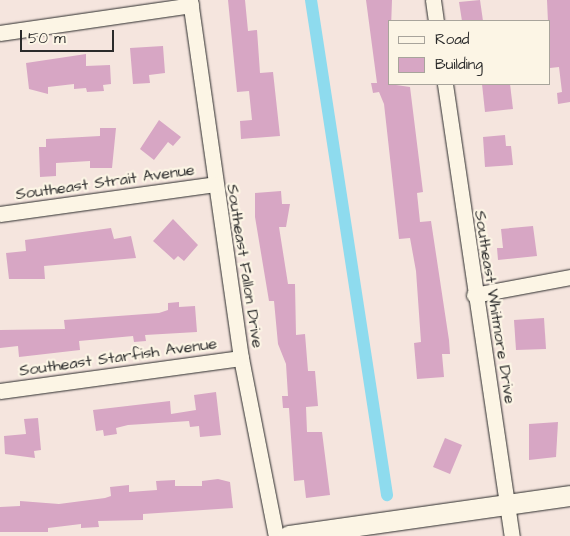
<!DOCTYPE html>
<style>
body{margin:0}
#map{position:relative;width:570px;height:536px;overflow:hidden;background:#f5e5de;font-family:"Architects Daughter",sans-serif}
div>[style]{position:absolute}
.canal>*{height:12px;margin:-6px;padding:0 6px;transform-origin:6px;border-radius:6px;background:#8edbee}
.building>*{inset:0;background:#d7a6c4}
.roads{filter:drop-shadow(0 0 1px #2b2b2b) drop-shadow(0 0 1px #2b2b2b)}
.street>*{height:15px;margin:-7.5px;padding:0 7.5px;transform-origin:7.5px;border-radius:7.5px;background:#fcf5e5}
.secondary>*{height:20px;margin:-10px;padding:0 10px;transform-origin:10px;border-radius:10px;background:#fcf5e5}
span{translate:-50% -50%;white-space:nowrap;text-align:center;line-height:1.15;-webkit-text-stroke:4.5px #fcf5e5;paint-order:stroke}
.street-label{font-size:16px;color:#2b2b2b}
.legend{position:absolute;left:388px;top:20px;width:162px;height:65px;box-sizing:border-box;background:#fcf5e5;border:1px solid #a8a49b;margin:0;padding:6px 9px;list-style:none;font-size:15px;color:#2b2b2b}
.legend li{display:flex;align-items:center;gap:10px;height:25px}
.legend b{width:25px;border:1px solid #a8a49b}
.scale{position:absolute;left:20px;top:30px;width:94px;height:22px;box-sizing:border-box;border:2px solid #2b2b2b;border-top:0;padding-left:6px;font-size:15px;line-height:18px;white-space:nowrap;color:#2b2b2b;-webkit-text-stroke:4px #fcf5e5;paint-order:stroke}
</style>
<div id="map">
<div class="canal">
<div style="left:311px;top:0;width:501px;rotate:81.27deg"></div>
</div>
<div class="building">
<div style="clip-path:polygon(228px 0,245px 0,248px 31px,257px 30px,260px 73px,273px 72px,280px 136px,241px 139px,240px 121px,252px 120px,249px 91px,237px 92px)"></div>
<div style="clip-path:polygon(366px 0,392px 0,389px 84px,410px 87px,423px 192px,417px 193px,420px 222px,431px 221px,449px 340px,450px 354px,442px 354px,444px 377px,417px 379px,414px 343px,421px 342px,416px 271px,410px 238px,399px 239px,384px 104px,379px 92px,373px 93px,371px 83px,377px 83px)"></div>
<div style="clip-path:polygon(480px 0,483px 21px,462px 21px,459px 2px)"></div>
<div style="clip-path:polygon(547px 0,570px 0,570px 102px,558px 104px,557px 93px,562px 92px,559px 67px,550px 68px)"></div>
<div style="clip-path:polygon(163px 46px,165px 73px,149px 75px,150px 83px,133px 84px,130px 48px)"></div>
<div style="clip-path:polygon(86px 54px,86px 66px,110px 65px,111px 84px,103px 85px,104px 91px,87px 92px,86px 88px,74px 89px,74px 84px,48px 87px,48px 94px,29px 89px,26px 63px)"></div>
<div style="clip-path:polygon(482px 84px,510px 84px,513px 109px,485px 112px)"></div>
<div style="clip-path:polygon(159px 120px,181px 137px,173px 146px,168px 142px,154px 160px,140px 149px)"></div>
<div style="clip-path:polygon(100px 128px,116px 128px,112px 168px,90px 168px,90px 161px,56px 163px,56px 176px,40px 177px,39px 147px,46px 147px,46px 139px,100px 136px)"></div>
<div style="clip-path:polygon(505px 135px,506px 146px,511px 146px,513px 165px,485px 167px,483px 137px)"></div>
<div style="clip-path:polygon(281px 191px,282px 204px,290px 204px,286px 227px,279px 227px,288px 284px,295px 284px,296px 335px,305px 334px,308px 371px,315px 371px,318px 406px,306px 407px,307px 432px,322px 432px,330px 495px,306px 498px,304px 480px,294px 481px,289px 408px,283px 408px,282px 396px,288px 396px,286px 364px,278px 344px,274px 301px,269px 301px,255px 217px,255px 193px)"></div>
<div style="clip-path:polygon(173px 219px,198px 245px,184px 261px,178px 256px,174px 260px,153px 241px)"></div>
<div style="clip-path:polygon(533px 226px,537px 256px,498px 260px,497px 248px,503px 248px,501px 229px)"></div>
<div style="clip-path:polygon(111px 228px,114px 239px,131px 236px,136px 258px,44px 266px,45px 279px,9px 279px,6px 253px,26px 251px,25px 240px)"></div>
<div style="clip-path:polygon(179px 302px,179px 307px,195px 306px,197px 332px,145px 335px,146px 341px,134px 342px,133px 336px,79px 341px,80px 350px,19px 357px,18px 346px,0 348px,0 330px,65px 329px,64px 320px,159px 313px,168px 310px,168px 303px)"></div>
<div style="clip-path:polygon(544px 318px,546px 349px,516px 350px,514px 320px)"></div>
<div style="clip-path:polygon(216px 392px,221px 435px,200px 437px,199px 426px,190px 427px,189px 421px,128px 425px,116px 428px,117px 434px,104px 436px,103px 430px,96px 431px,93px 410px,170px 401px,171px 414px,196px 410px,194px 395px)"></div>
<div style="clip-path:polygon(38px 418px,41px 450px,34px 451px,35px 458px,5px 454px,4px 436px,26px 434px,24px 419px)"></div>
<div style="clip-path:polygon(558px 422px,556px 457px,529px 460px,529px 424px)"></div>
<div style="clip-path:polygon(445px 438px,462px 445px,450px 474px,433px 467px)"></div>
<div style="clip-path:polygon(218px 479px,230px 482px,233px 508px,143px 514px,143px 520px,98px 521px,99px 527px,81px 528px,81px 524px,48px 528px,48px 532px,0 532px,0 507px,20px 506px,20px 501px,59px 504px,105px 498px,111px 496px,110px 487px,129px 485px,129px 492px,157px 490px,156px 481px,175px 480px,175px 486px,202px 486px,202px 481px)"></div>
</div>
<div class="roads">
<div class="street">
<div style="left:190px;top:0;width:362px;rotate:81.9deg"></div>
<div style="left:241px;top:358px;width:181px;rotate:78.9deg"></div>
<div style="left:433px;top:0;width:21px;rotate:82deg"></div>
<div style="left:0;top:33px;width:193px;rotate:-8.3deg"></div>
<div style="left:445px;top:84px;width:457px;rotate:81.6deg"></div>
<div style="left:0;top:214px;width:217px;rotate:-7.9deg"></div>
<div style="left:474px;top:295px;width:98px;rotate:-10.6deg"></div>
<div style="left:0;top:391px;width:243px;rotate:-7.8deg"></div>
</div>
<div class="secondary">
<div style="left:289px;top:536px;width:284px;rotate:-8.1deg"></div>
</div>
</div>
<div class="street-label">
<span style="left:105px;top:182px;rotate:-8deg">Southeast Strait Avenue</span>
<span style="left:245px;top:266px;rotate:81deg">Southeast Fallon Drive</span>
<span style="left:495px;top:307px;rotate:81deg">Southeast Whitmore Drive</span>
<span style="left:118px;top:357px;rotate:-8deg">Southeast Starfish Avenue</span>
</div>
<ul class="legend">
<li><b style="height:6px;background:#fcf5e5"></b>Road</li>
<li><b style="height:14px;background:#d7a6c4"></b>Building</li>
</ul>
<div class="scale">50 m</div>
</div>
